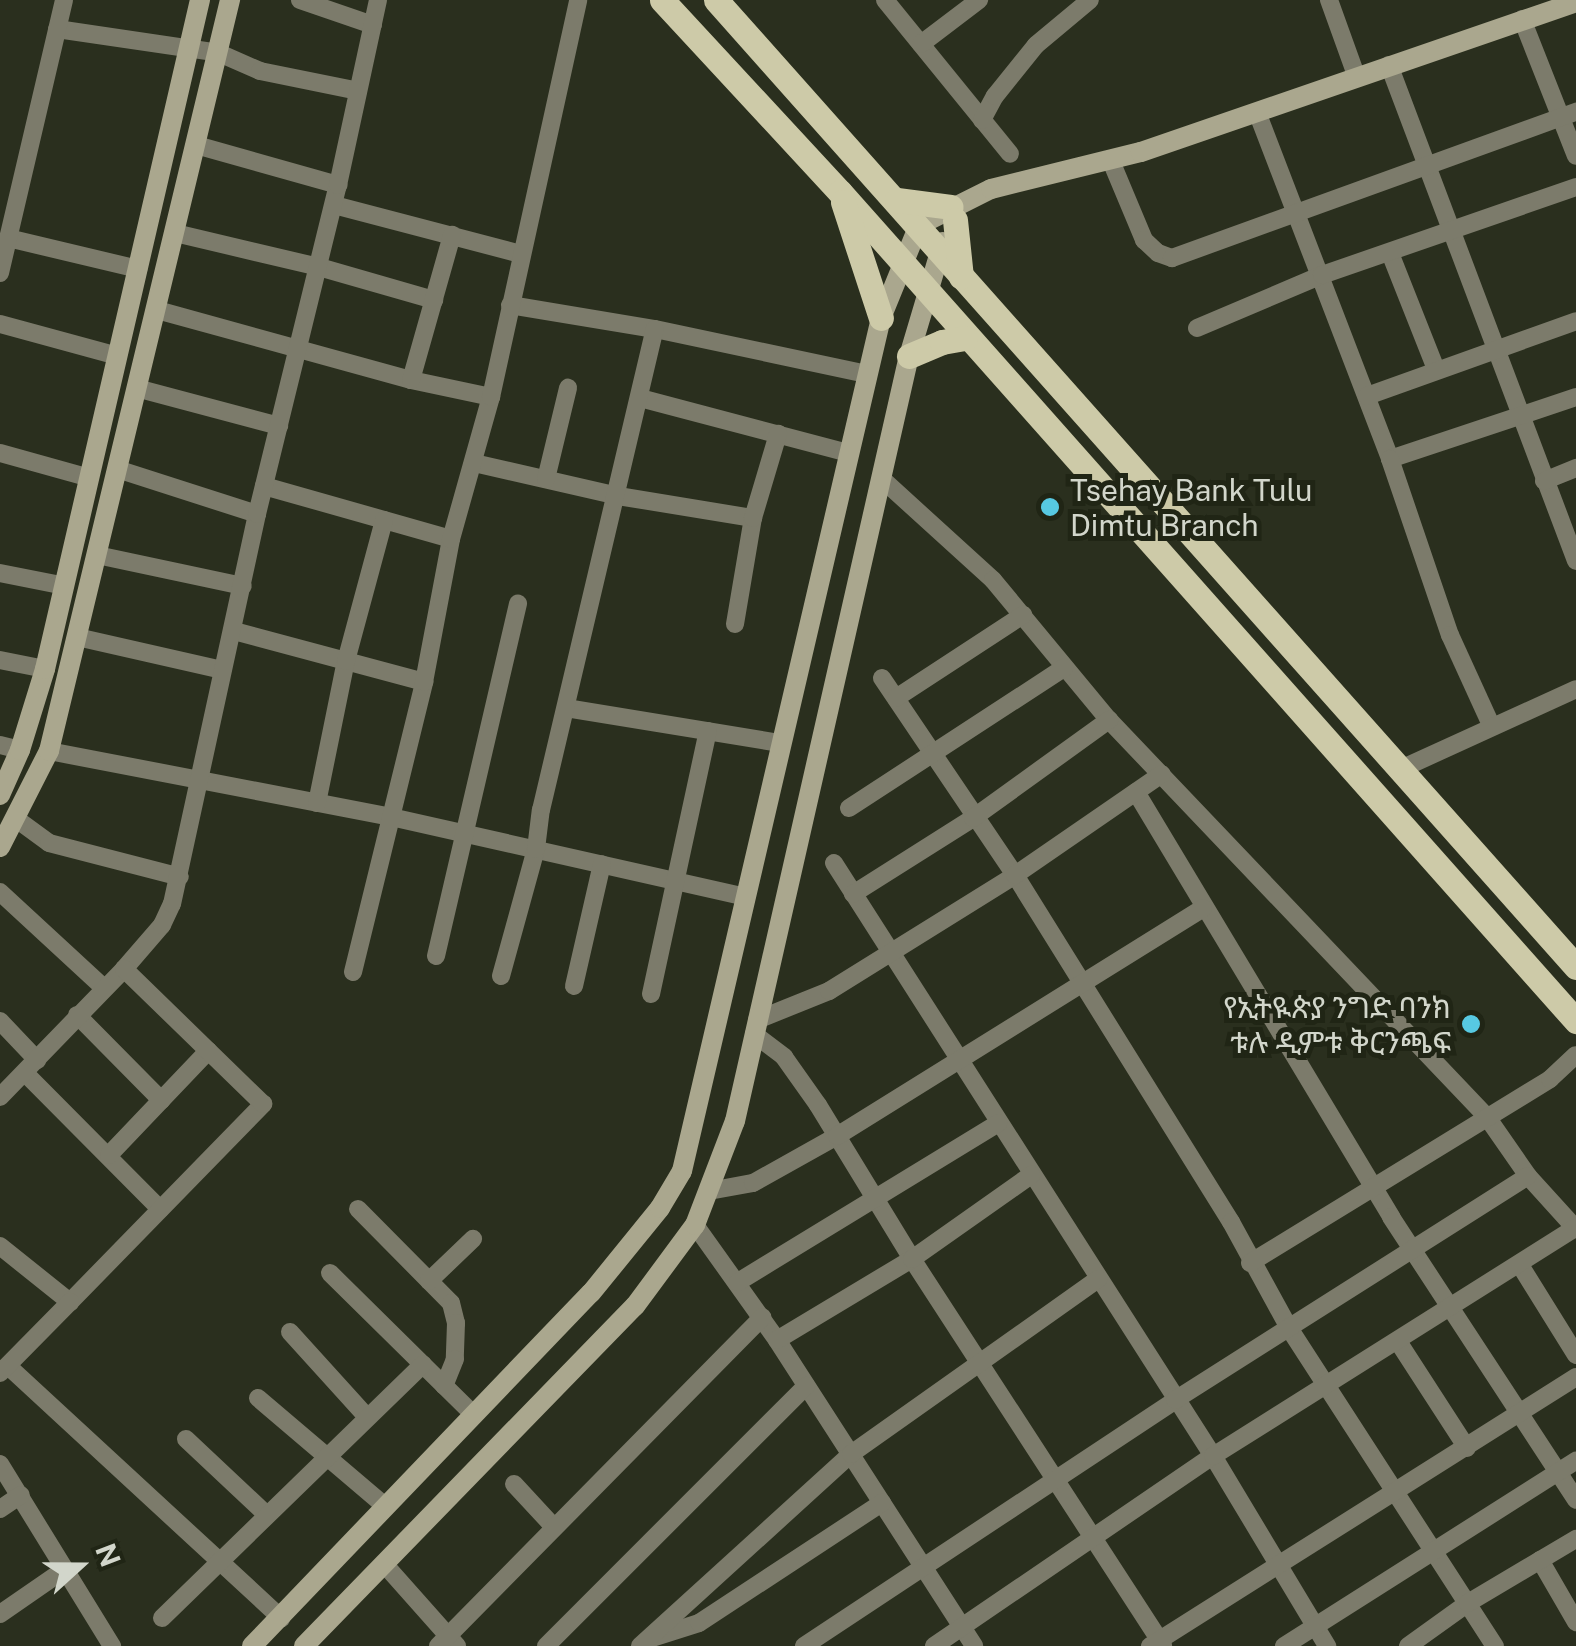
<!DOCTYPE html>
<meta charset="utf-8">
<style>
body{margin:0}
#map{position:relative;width:1576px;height:1646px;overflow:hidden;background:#2a2f1e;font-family:"Public Sans","Noto Sans Ethiopic",sans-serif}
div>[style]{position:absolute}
.street>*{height:18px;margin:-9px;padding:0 9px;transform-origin:9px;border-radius:9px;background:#7c7b6b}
.secondary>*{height:20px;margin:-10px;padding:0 10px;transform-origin:10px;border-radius:10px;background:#aaa78e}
.primary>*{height:25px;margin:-12.5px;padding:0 12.5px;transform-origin:12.5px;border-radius:12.5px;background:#cdcaa8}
.dots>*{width:28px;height:28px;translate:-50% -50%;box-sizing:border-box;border:5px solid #202515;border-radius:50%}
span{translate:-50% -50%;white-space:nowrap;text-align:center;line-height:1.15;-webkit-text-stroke:10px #202515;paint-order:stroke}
.poi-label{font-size:30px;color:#d2d6cb}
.left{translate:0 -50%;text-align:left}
.right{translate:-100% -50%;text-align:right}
.north{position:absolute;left:30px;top:1516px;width:100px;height:100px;-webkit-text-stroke:8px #202515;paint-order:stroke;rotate:69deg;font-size:28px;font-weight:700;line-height:40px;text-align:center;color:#d2d6cb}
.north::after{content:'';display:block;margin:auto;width:35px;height:45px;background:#d2d6cb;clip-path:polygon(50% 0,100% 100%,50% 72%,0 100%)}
</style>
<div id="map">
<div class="street">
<div style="left:300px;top:0;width:77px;rotate:18.9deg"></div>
<div style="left:885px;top:0;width:198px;rotate:50.9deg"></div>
<div style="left:1329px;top:0;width:80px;rotate:70.2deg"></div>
<div style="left:1522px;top:19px;width:147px;rotate:68.5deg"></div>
<div style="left:57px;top:29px;width:164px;rotate:8.4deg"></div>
<div style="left:219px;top:53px;width:45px;rotate:23.7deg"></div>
<div style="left:260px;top:71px;width:100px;rotate:11.5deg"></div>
<div style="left:921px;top:44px;width:73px;rotate:-37.2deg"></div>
<div style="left:1389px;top:65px;width:530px;rotate:69.34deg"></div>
<div style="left:1257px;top:112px;width:372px;rotate:69deg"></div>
<div style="left:1390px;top:459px;width:196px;rotate:-18.4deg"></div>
<div style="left:982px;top:120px;width:27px;rotate:-62deg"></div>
<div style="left:995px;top:96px;width:65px;rotate:-51.2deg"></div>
<div style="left:1036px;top:45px;width:70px;rotate:-39.8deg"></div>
<div style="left:196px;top:145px;width:148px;rotate:15.7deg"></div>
<div style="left:1111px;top:161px;width:86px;rotate:67.3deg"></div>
<div style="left:1144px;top:240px;width:19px;rotate:43deg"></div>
<div style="left:1158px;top:253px;width:15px;rotate:20deg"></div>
<div style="left:1172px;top:258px;width:430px;rotate:-19.9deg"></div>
<div style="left:334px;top:205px;width:193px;rotate:14.7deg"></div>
<div style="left:175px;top:233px;width:148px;rotate:13.3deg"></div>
<div style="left:319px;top:267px;width:120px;rotate:16deg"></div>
<div style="left:8px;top:238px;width:134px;rotate:13.4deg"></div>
<div style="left:1390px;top:253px;width:125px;rotate:68.4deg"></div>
<div style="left:0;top:273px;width:280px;rotate:-76.8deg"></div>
<div style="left:510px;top:305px;width:147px;rotate:9.4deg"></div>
<div style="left:655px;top:329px;width:217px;rotate:12deg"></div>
<div style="left:157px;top:310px;width:263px;rotate:15.4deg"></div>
<div style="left:411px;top:380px;width:82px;rotate:12deg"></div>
<div style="left:0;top:324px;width:122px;rotate:15.2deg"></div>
<div style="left:1197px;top:328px;width:136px;rotate:-23deg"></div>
<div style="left:1322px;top:275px;width:269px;rotate:-19.1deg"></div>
<div style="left:411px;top:380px;width:151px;rotate:-74.2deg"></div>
<div style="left:140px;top:389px;width:144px;rotate:14.9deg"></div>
<div style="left:1367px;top:396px;width:222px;rotate:-19.7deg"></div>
<div style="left:640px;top:398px;width:215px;rotate:14.8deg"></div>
<div style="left:0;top:453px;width:93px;rotate:15.5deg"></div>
<div style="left:1390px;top:459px;width:186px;rotate:71.2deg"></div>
<div style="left:1450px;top:635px;width:99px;rotate:65.5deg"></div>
<div style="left:474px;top:463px;width:148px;rotate:12.9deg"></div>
<div style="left:618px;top:496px;width:137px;rotate:9.3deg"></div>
<div style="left:117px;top:469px;width:147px;rotate:17.8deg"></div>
<div style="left:546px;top:479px;width:94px;rotate:-76.4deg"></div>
<div style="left:882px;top:479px;width:150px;rotate:42.3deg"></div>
<div style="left:993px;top:580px;width:182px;rotate:50.4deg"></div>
<div style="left:1109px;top:720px;width:548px;rotate:46.4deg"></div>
<div style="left:1487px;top:1117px;width:72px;rotate:55.2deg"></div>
<div style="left:1528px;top:1176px;width:72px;rotate:47.8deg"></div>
<div style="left:1544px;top:481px;width:35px;rotate:-22deg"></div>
<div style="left:264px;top:486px;width:194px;rotate:15.8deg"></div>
<div style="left:97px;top:555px;width:149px;rotate:12deg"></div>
<div style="left:0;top:573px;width:66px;rotate:11.3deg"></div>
<div style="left:735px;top:624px;width:108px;rotate:-80.4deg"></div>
<div style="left:753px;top:518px;width:88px;rotate:-73.4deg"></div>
<div style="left:234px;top:631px;width:197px;rotate:15deg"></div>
<div style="left:77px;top:637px;width:149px;rotate:12.8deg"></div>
<div style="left:0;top:660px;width:46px;rotate:11.3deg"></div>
<div style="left:882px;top:678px;width:238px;rotate:56deg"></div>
<div style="left:1015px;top:875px;width:409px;rotate:58.1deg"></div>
<div style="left:1231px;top:1222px;width:121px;rotate:61.3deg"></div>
<div style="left:1289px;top:1328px;width:379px;rotate:57.1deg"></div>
<div style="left:896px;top:698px;width:152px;rotate:-33.2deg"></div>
<div style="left:566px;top:708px;width:217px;rotate:9.3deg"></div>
<div style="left:0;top:745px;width:21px;rotate:14deg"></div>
<div style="left:49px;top:751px;width:348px;rotate:10.9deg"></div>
<div style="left:391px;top:817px;width:364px;rotate:12.7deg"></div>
<div style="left:1403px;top:768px;width:190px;rotate:-24.5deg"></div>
<div style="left:1136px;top:792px;width:496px;rotate:59deg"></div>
<div style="left:1391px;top:1217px;width:338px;rotate:56.8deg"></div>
<div style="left:317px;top:803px;width:145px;rotate:-78.5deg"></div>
<div style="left:346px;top:661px;width:146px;rotate:-74.9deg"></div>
<div style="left:849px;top:808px;width:257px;rotate:-33.1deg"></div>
<div style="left:15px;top:818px;width:42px;rotate:36.3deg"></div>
<div style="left:49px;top:843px;width:135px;rotate:14.5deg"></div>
<div style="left:834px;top:863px;width:704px;rotate:57.42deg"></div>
<div style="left:1213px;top:1456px;width:222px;rotate:59deg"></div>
<div style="left:0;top:892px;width:142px;rotate:42.7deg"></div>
<div style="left:853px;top:894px;width:142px;rotate:-32.3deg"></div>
<div style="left:973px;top:818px;width:168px;rotate:-35.8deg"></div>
<div style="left:436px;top:956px;width:362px;rotate:-76.9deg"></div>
<div style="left:353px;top:972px;width:299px;rotate:-76.2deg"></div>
<div style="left:424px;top:682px;width:146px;rotate:-79.3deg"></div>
<div style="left:451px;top:539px;width:148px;rotate:-74.3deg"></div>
<div style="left:491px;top:397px;width:406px;rotate:-77.6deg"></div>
<div style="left:501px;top:976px;width:132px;rotate:-74.6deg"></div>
<div style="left:536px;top:849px;width:39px;rotate:-83deg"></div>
<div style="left:541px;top:810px;width:494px;rotate:-76.7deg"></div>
<div style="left:574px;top:986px;width:125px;rotate:-77.1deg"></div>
<div style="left:651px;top:994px;width:269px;rotate:-77.8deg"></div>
<div style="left:77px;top:1015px;width:120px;rotate:45.3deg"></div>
<div style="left:757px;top:1020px;width:78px;rotate:-21.9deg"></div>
<div style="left:829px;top:991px;width:219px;rotate:-31.9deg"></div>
<div style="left:1015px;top:875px;width:178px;rotate:-34.5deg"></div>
<div style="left:0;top:1021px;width:54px;rotate:46.5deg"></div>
<div style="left:754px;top:1034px;width:38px;rotate:37deg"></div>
<div style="left:784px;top:1057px;width:59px;rotate:54.7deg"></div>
<div style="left:818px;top:1105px;width:180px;rotate:58.6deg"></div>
<div style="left:912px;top:1259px;width:461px;rotate:57deg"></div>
<div style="left:25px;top:1073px;width:192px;rotate:45.2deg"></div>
<div style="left:0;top:1097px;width:178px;rotate:-45.9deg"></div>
<div style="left:124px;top:969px;width:58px;rotate:-49.2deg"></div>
<div style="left:162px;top:925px;width:23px;rotate:-65deg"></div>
<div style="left:172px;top:904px;width:399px;rotate:-77.7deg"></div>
<div style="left:257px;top:514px;width:339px;rotate:-76.2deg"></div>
<div style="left:338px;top:185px;width:189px;rotate:-77.8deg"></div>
<div style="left:109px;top:1155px;width:144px;rotate:-46.4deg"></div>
<div style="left:709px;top:1191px;width:45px;rotate:-10.3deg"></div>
<div style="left:753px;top:1183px;width:96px;rotate:-29.2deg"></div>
<div style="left:837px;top:1136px;width:431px;rotate:-31.9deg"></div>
<div style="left:358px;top:1209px;width:132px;rotate:45.3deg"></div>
<div style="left:451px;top:1303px;width:21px;rotate:76deg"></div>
<div style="left:456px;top:1323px;width:36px;rotate:92deg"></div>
<div style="left:455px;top:1359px;width:29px;rotate:112deg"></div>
<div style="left:695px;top:1225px;width:141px;rotate:54.5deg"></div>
<div style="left:777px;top:1340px;width:364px;rotate:57.2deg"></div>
<div style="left:0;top:1246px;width:90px;rotate:38.7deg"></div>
<div style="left:70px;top:1302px;width:277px;rotate:-45.7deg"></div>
<div style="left:263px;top:1104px;width:194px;rotate:-135.8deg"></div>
<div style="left:1250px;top:1263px;width:352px;rotate:-31.5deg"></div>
<div style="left:1550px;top:1079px;width:35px;rotate:-43deg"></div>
<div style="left:1520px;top:1265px;width:106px;rotate:58.1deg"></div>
<div style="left:330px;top:1273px;width:202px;rotate:44.6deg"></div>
<div style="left:429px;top:1281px;width:61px;rotate:-43.7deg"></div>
<div style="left:738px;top:1282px;width:305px;rotate:-31.4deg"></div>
<div style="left:290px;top:1332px;width:115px;rotate:47.8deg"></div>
<div style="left:777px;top:1340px;width:157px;rotate:-31deg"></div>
<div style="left:912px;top:1259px;width:146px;rotate:-35.2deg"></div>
<div style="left:1399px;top:1343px;width:125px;rotate:57.1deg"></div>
<div style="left:8px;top:1366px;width:372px;rotate:42.7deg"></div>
<div style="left:0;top:1373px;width:100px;rotate:-45.4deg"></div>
<div style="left:258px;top:1398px;width:168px;rotate:40.4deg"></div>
<div style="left:186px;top:1439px;width:111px;rotate:43.2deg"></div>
<div style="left:0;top:1464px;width:214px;rotate:58.4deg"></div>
<div style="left:514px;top:1484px;width:57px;rotate:47.1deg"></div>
<div style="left:0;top:1509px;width:25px;rotate:-34deg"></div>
<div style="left:1540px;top:1560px;width:72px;rotate:59.9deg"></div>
<div style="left:386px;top:1566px;width:107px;rotate:48.4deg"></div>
<div style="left:0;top:1614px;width:79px;rotate:-34.7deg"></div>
<div style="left:162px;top:1618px;width:364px;rotate:-44.2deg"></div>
<div style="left:652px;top:1638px;width:49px;rotate:-17.7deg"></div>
<div style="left:699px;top:1623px;width:219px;rotate:-33.3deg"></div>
<div style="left:438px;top:1646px;width:462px;rotate:-45.4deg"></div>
<div style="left:546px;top:1646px;width:368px;rotate:-45deg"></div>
<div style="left:640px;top:1646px;width:285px;rotate:-42.3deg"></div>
<div style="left:851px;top:1454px;width:303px;rotate:-35.3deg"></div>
<div style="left:804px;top:1646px;width:445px;rotate:-33.5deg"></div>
<div style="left:1175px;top:1400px;width:418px;rotate:-32.4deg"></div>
<div style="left:934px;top:1646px;width:338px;rotate:-34.3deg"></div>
<div style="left:1213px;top:1456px;width:428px;rotate:-32.2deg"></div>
<div style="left:1150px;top:1646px;width:504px;rotate:-32.27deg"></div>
<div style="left:1284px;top:1646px;width:346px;rotate:-32.4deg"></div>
<div style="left:1408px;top:1646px;width:74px;rotate:-35.6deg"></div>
<div style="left:1468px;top:1603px;width:126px;rotate:-30.7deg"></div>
</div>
<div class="secondary">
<div style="left:0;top:795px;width:49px;rotate:-66deg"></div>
<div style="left:20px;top:750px;width:85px;rotate:-72.8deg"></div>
<div style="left:45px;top:669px;width:687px;rotate:-76.96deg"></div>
<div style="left:0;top:847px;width:108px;rotate:-63deg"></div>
<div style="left:49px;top:751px;width:773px;rotate:-76.45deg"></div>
<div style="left:252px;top:1646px;width:489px;rotate:-46.2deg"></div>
<div style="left:591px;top:1293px;width:109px;rotate:-50.9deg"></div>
<div style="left:660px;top:1208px;width:43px;rotate:-59.3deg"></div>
<div style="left:682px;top:1171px;width:876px;rotate:-76.87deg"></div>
<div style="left:881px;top:318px;width:100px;rotate:-67.8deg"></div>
<div style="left:919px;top:225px;width:80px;rotate:-26.6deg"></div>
<div style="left:991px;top:189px;width:154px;rotate:-13.9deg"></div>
<div style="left:1141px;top:152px;width:460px;rotate:-19deg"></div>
<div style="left:304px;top:1646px;width:475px;rotate:-45.8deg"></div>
<div style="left:635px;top:1306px;width:101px;rotate:-53.5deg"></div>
<div style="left:695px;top:1225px;width:111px;rotate:-69deg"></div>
<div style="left:735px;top:1121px;width:785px;rotate:-77.19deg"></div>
<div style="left:909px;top:356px;width:119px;rotate:-73.4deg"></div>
</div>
<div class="primary">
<div style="left:662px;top:0;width:262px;rotate:47.2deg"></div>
<div style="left:840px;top:192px;width:1109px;rotate:48.4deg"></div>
<div style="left:716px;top:0;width:1294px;rotate:48.35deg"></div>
<div style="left:897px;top:200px;width:54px;rotate:7.4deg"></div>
<div style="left:843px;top:202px;width:122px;rotate:71.9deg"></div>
<div style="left:955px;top:220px;width:57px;rotate:84deg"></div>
<div style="left:909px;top:356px;width:36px;rotate:-23deg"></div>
<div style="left:942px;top:342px;width:23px;rotate:-10deg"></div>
</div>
<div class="dots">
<div style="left:1050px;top:507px;background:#57c9e2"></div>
<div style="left:1471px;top:1024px;background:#57c9e2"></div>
</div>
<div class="poi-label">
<span class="left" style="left:1070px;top:507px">Tsehay Bank Tulu<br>Dimtu Branch</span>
<span class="right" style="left:1451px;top:1024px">የኢትዪጵያ ንግድ ባንክ<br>ቱሉ ዲምቱ ቅርንጫፍ</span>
</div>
<div class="north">N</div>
</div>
